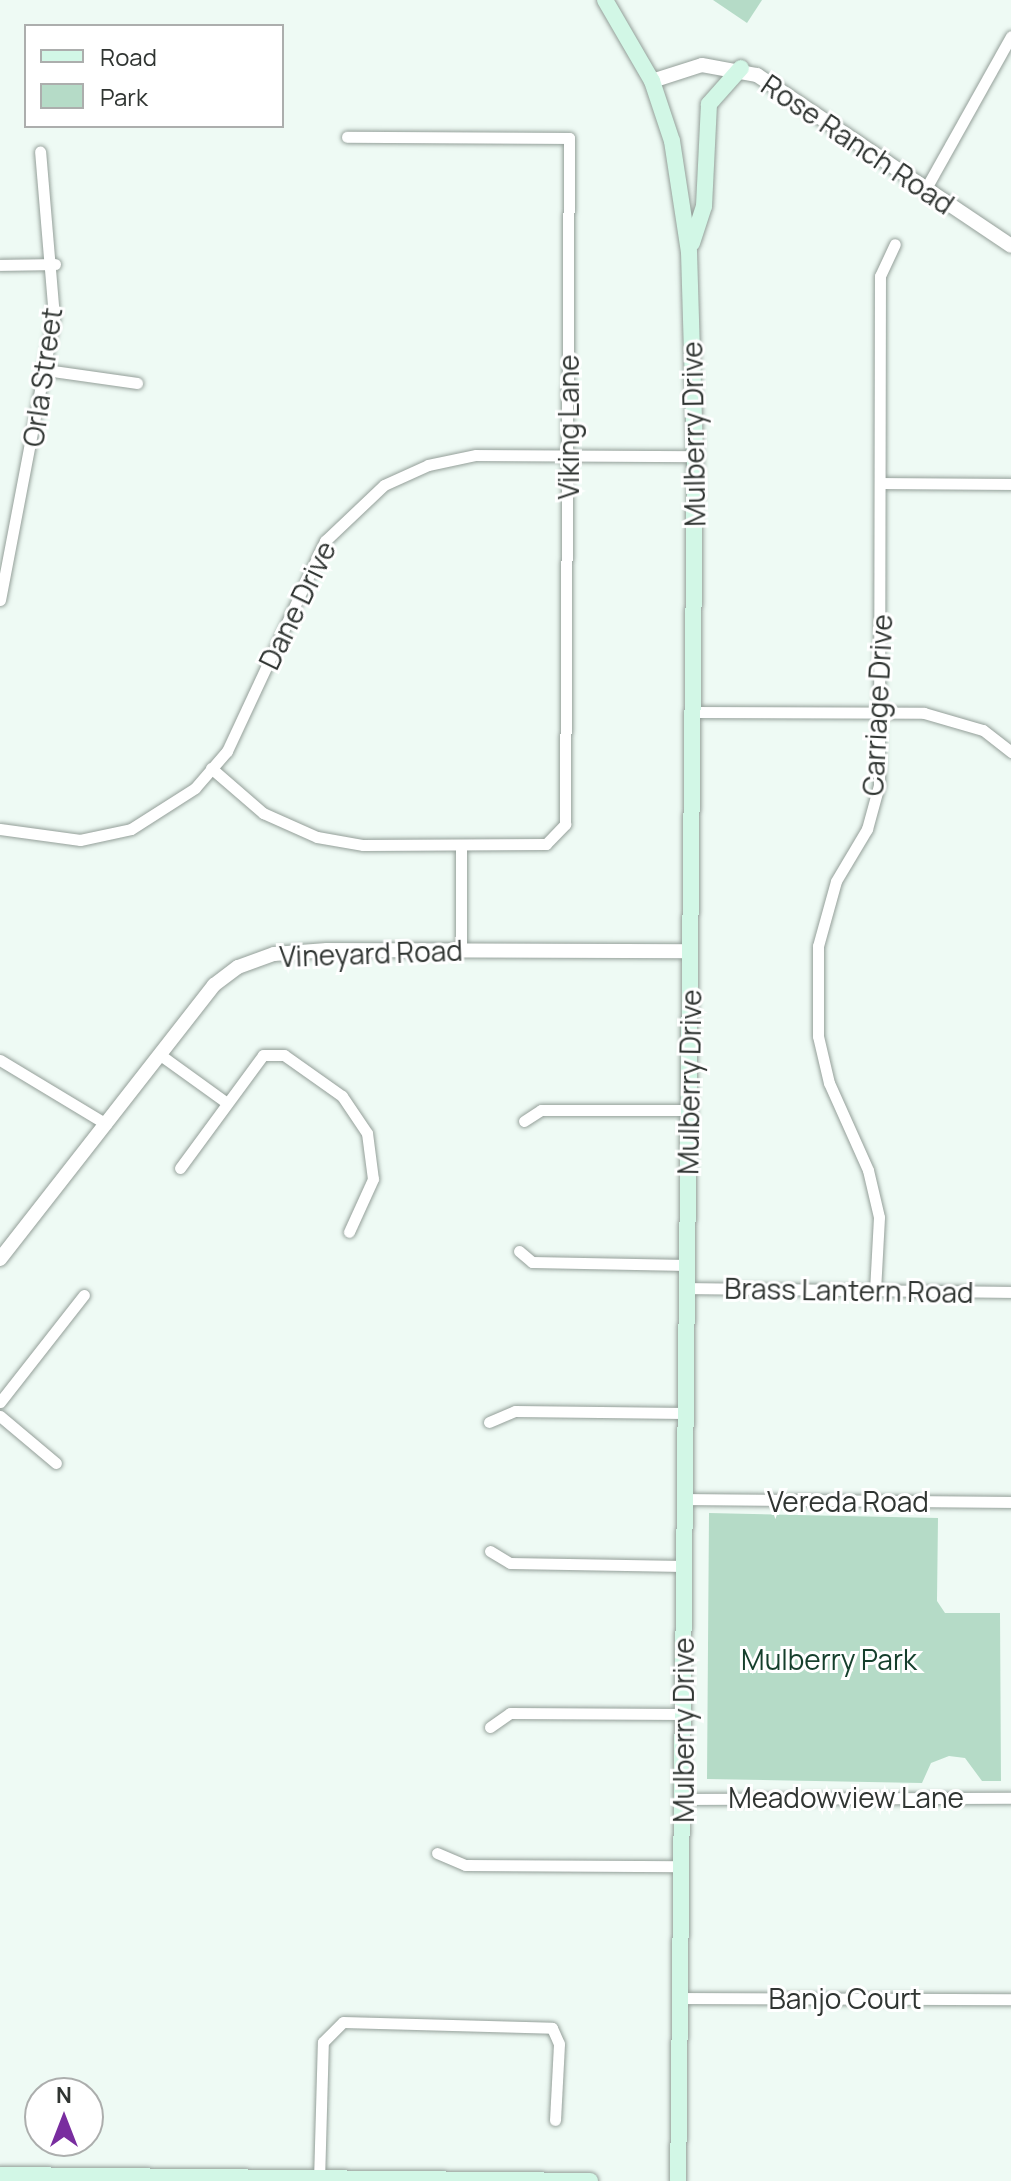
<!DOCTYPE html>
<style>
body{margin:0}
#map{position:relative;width:1011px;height:2181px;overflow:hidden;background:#eefaf4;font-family:Manrope,sans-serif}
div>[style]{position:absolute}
.green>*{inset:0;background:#b5dbc7}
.roads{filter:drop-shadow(0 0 2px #949f99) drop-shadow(0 0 2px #949f99)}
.minor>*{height:11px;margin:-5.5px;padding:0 5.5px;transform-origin:5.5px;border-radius:5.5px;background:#fff}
.tertiary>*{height:14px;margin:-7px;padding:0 7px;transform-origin:7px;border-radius:7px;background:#fff}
.secondary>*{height:16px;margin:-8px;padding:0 8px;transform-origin:8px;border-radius:8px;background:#d2f7e6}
span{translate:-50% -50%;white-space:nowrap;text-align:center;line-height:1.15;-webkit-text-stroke:6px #fff;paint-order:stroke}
.street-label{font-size:28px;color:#303532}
.park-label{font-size:28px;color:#153f2c}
.legend{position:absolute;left:24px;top:24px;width:260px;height:104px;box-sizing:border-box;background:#fff;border:2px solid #acaead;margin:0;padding:10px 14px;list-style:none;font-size:24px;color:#303532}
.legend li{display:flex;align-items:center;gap:16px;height:40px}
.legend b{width:40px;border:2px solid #acaead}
.north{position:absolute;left:24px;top:2077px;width:80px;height:80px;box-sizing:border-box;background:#fff;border:2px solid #acaead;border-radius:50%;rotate:0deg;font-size:22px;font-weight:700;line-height:32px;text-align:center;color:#303532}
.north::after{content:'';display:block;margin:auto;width:28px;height:36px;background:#792d9f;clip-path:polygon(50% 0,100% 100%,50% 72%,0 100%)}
</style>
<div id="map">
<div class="green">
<div style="clip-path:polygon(713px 0,762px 0,747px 23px)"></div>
<div style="clip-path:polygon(709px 1513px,938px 1518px,937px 1601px,945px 1613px,1000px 1613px,1001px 1781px,982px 1781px,965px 1758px,949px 1756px,931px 1763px,922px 1783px,707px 1779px)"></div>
</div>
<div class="roads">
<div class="minor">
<div style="left:925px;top:190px;width:176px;rotate:-60.8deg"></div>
<div style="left:0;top:265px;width:55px;rotate:-1deg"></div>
<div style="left:46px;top:370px;width:92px;rotate:8.1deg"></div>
<div style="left:882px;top:483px;width:129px;rotate:0.4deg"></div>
<div style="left:0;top:600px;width:288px;rotate:-79.2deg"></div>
<div style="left:54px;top:317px;width:166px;rotate:-94.8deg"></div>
<div style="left:693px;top:712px;width:231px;rotate:0.2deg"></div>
<div style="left:924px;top:713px;width:61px;rotate:16.1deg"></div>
<div style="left:983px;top:730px;width:36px;rotate:38deg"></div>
<div style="left:211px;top:768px;width:69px;rotate:40.9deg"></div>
<div style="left:263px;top:813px;width:59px;rotate:24deg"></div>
<div style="left:317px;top:837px;width:47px;rotate:9.9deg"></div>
<div style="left:363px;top:845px;width:183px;rotate:-0.3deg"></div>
<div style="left:546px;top:844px;width:28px;rotate:-46deg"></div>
<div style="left:565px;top:824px;width:686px;rotate:-89.67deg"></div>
<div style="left:569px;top:138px;width:222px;rotate:-179.7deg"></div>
<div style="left:0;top:829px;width:81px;rotate:7.8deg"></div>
<div style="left:80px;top:840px;width:52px;rotate:-12.2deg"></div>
<div style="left:131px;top:829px;width:76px;rotate:-32.6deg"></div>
<div style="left:195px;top:788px;width:49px;rotate:-49.1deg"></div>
<div style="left:227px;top:751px;width:232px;rotate:-65deg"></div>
<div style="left:325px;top:541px;width:81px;rotate:-43.5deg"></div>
<div style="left:384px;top:485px;width:48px;rotate:-24.4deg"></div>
<div style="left:428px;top:465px;width:49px;rotate:-11.8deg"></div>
<div style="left:476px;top:455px;width:219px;rotate:0.3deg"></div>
<div style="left:461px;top:845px;width:105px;rotate:90deg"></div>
<div style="left:159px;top:1054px;width:84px;rotate:35.8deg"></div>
<div style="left:0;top:1060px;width:124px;rotate:31.1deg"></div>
<div style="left:524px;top:1121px;width:20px;rotate:-33deg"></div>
<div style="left:541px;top:1110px;width:148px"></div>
<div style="left:180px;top:1168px;width:140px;rotate:-53.7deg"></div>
<div style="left:263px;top:1055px;width:21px"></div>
<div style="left:284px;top:1055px;width:71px;rotate:35.3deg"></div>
<div style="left:342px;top:1096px;width:45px;rotate:56deg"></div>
<div style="left:367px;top:1133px;width:46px;rotate:82.6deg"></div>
<div style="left:373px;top:1179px;width:58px;rotate:114.4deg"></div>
<div style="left:519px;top:1251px;width:17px;rotate:40deg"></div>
<div style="left:532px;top:1262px;width:155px;rotate:1.1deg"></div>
<div style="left:687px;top:1288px;width:324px;rotate:0.7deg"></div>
<div style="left:875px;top:1291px;width:74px;rotate:-86.9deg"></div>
<div style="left:879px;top:1217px;width:48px;rotate:-103.2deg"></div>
<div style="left:868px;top:1170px;width:95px;rotate:-114.1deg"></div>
<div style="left:829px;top:1083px;width:48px;rotate:-103.2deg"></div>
<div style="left:818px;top:1036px;width:90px;rotate:-90deg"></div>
<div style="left:818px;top:946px;width:67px;rotate:-74.5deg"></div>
<div style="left:836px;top:881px;width:61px;rotate:-59.2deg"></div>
<div style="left:867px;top:829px;width:46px;rotate:-74.7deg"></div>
<div style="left:879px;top:785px;width:509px;rotate:-89.89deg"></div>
<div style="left:880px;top:276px;width:35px;rotate:-65deg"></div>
<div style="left:0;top:1402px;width:136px;rotate:-51.9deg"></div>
<div style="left:0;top:1416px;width:73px;rotate:40deg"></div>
<div style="left:489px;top:1422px;width:28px;rotate:-23deg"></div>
<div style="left:515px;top:1411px;width:170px;rotate:0.7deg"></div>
<div style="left:685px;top:1499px;width:326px;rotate:0.5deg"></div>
<div style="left:490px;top:1551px;width:23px;rotate:31deg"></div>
<div style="left:510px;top:1563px;width:174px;rotate:1deg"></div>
<div style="left:490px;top:1727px;width:24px;rotate:-35deg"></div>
<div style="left:510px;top:1713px;width:172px;rotate:0.3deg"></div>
<div style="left:682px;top:1799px;width:329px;rotate:-0.2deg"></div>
<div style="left:437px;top:1853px;width:30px;rotate:23deg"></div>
<div style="left:465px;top:1865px;width:217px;rotate:0.3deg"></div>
<div style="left:679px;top:1998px;width:332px;rotate:0.2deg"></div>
<div style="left:319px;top:2181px;width:139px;rotate:-88.4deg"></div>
<div style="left:323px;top:2042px;width:28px;rotate:-45deg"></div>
<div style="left:343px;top:2022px;width:209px;rotate:1.6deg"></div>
<div style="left:552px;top:2028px;width:17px;rotate:66deg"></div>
<div style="left:559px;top:2044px;width:76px;rotate:93deg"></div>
</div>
<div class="tertiary">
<div style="left:652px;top:81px;width:52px;rotate:-17.7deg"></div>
<div style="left:702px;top:65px;width:56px;rotate:10.3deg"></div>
<div style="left:757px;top:75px;width:306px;rotate:33.9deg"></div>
<div style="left:0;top:1259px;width:348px;rotate:-52deg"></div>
<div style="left:214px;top:985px;width:30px;rotate:-37deg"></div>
<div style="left:238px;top:967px;width:38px;rotate:-20deg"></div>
<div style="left:274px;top:954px;width:53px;rotate:-4.3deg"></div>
<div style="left:327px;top:950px;width:364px;rotate:0.2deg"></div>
</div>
<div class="secondary">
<div style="left:605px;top:0;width:94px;rotate:59.9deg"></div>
<div style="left:652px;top:81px;width:63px;rotate:71.6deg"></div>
<div style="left:672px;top:141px;width:112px;rotate:81.3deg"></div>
<div style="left:689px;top:252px;width:204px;rotate:88.3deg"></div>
<div style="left:695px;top:456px;width:1725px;rotate:90.56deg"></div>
<div style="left:692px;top:243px;width:39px;rotate:-72deg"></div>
<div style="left:704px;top:206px;width:102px;rotate:-87.2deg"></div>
<div style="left:709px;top:104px;width:48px;rotate:-48.4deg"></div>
<div style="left:0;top:2175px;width:590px;rotate:0.58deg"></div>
</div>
</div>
<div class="street-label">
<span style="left:858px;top:144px;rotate:34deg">Rose Ranch Road</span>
<span style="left:42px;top:377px;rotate:-82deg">Orla Street</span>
<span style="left:568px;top:427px;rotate:-90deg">Viking Lane</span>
<span style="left:693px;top:434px;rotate:-91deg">Mulberry Drive</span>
<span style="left:297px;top:605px;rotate:-64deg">Dane Drive</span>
<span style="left:877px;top:705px;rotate:-87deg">Carriage Drive</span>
<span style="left:371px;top:953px;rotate:-2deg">Vineyard Road</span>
<span style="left:689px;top:1082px;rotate:-89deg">Mulberry Drive</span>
<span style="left:849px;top:1290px;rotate:1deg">Brass Lantern Road</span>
<span style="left:848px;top:1501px">Vereda Road</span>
<span style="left:683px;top:1730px;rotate:-90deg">Mulberry Drive</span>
<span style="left:846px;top:1797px">Meadowview Lane</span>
<span style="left:845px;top:1998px">Banjo Court</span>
</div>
<div class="park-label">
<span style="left:829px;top:1659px">Mulberry Park</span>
</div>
<ul class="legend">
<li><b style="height:10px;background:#d2f7e6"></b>Road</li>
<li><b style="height:22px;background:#b5dbc7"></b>Park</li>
</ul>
<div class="north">N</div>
</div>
